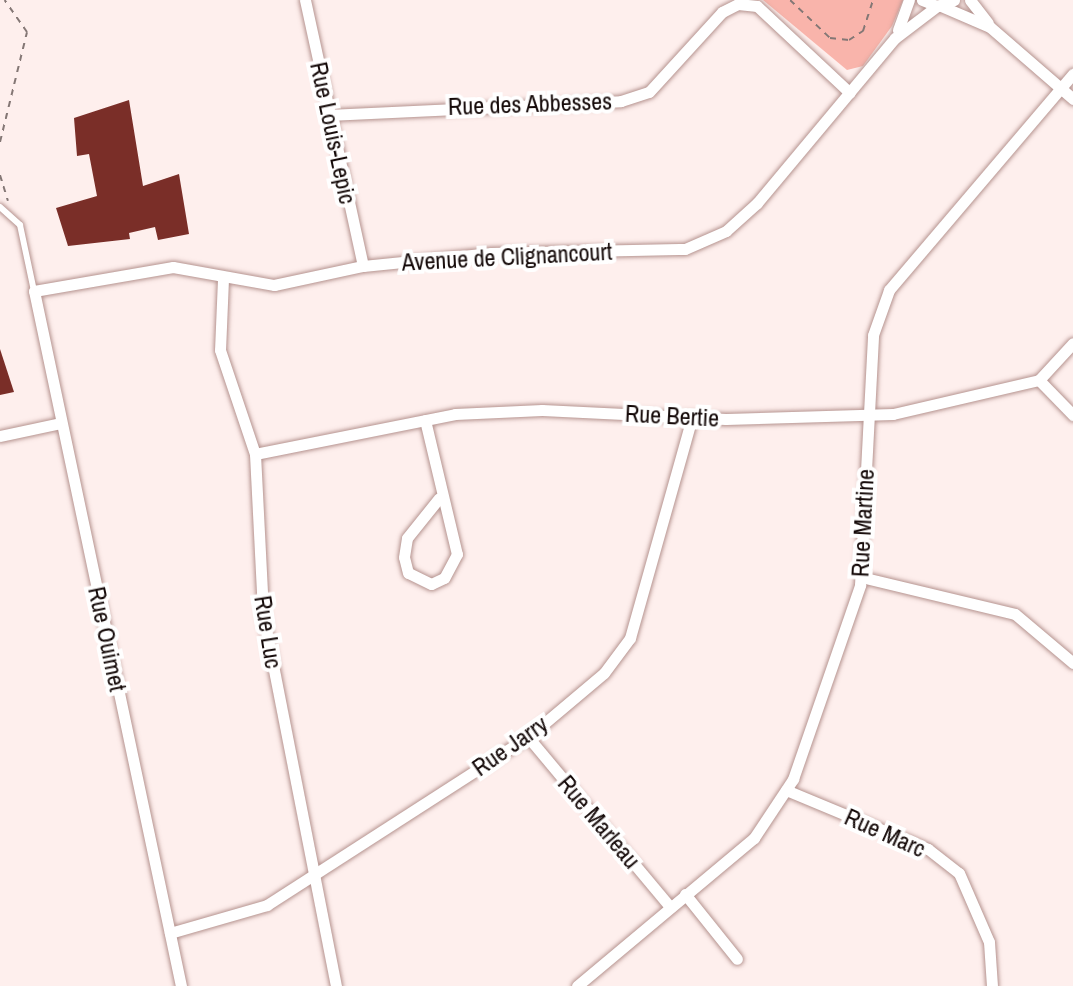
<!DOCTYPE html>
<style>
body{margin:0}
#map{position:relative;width:1073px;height:986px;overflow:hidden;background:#feefed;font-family:"Archivo Narrow",sans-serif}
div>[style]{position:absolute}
.green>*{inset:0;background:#f9b4ab}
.building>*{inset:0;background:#7a2e28}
.path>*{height:2px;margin-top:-1px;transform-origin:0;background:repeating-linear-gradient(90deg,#847775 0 6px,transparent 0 12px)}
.roads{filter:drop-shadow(0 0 2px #b5938f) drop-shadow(0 0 2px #b5938f)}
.service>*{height:6px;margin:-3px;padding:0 3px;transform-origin:3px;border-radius:3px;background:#fff}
.minor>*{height:11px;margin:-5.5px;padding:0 5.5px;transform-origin:5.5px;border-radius:5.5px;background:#fff}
span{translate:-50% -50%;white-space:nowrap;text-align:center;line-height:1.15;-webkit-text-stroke:8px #fff;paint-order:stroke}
.street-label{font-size:24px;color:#140908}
</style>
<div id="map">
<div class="green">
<div style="clip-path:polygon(763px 0,903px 0,892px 26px,863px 66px,847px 70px)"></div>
</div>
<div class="building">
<div style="clip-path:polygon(129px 100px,143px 186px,179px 174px,189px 234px,158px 240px,155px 227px,129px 233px,130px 239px,68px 246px,56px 208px,97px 196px,89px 154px,77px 156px,74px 118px)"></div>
<div style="clip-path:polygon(0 349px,14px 392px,0 395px)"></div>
</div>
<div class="path">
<div style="left:790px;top:0;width:55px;rotate:43.5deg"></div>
<div style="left:830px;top:38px;width:19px;rotate:6deg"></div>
<div style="left:849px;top:40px;width:17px;rotate:-33deg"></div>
<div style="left:863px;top:31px;width:33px;rotate:-72deg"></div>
<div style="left:0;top:142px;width:113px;rotate:-76.2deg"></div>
<div style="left:27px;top:32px;width:39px;rotate:-125deg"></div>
<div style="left:0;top:175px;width:27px;rotate:73deg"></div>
</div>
<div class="roads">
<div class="service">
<div style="left:0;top:207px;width:27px;rotate:42deg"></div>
<div style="left:20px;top:225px;width:67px;rotate:78deg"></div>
</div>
<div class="minor">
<div style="left:305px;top:0;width:272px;rotate:77.7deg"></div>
<div style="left:922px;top:0;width:16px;rotate:22deg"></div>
<div style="left:937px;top:6px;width:18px;rotate:-19deg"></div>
<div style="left:970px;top:0;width:29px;rotate:52deg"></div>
<div style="left:941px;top:6px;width:53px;rotate:23.2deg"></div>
<div style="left:990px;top:27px;width:110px;rotate:40.9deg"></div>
<div style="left:898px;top:30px;width:32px;rotate:-70deg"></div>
<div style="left:328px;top:115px;width:293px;rotate:-2.7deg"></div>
<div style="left:621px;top:101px;width:29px;rotate:-18deg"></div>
<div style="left:649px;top:92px;width:108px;rotate:-47.6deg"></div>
<div style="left:722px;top:12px;width:18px;rotate:-27deg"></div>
<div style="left:738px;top:4px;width:19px;rotate:6deg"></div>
<div style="left:757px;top:6px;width:127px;rotate:43.1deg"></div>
<div style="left:223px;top:279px;width:71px;rotate:92.4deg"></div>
<div style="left:220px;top:350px;width:110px;rotate:71.4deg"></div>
<div style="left:255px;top:454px;width:160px;rotate:87.1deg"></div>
<div style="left:263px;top:614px;width:379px;rotate:78.9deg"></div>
<div style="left:1039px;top:380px;width:49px;rotate:45.8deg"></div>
<div style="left:425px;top:420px;width:138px;rotate:76.6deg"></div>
<div style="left:457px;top:554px;width:27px;rotate:118deg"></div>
<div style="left:444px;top:578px;width:14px;rotate:155deg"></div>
<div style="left:431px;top:584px;width:25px;rotate:-154deg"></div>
<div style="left:408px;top:573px;width:16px;rotate:-104deg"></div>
<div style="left:404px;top:557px;width:19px;rotate:-81deg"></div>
<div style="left:407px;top:538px;width:51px;rotate:-51.3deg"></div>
<div style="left:0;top:436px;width:62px;rotate:-12deg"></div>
<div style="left:255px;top:454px;width:204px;rotate:-11.3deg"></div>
<div style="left:455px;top:414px;width:87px;rotate:-2.6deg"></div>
<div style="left:542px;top:410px;width:184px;rotate:2.8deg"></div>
<div style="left:726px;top:419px;width:167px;rotate:-1.7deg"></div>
<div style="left:893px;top:414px;width:150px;rotate:-13.1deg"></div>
<div style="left:1039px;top:380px;width:50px;rotate:-47.4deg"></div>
<div style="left:861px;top:577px;width:158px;rotate:13.5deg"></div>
<div style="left:1015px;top:614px;width:76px;rotate:40.2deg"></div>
<div style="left:528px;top:737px;width:222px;rotate:50.1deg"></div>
<div style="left:786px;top:790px;width:154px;rotate:22.6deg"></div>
<div style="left:928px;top:849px;width:39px;rotate:38deg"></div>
<div style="left:959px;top:873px;width:75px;rotate:66.5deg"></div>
<div style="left:989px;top:942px;width:44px;rotate:86.1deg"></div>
<div style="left:685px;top:894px;width:83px;rotate:51.3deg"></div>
<div style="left:170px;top:933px;width:101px;rotate:-16.1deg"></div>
<div style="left:267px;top:905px;width:310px;rotate:-32.8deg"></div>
<div style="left:528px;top:737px;width:99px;rotate:-40.1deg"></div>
<div style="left:604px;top:673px;width:44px;rotate:-53.4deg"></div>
<div style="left:630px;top:638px;width:230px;rotate:-74.3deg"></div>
<div style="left:181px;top:986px;width:710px;rotate:-101.94deg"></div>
<div style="left:34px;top:291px;width:141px;rotate:-9.8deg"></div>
<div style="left:173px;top:267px;width:103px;rotate:10.1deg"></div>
<div style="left:274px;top:285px;width:91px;rotate:-12.1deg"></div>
<div style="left:363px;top:266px;width:129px;rotate:-5.8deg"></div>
<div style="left:491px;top:253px;width:194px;rotate:-1.2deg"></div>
<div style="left:685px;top:249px;width:45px;rotate:-23.7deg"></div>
<div style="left:726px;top:231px;width:42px;rotate:-42.1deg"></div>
<div style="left:757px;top:203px;width:215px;rotate:-50.1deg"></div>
<div style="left:895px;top:38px;width:53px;rotate:-37.3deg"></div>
<div style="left:577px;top:986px;width:231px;rotate:-39.9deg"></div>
<div style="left:754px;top:838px;width:71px;rotate:-56.5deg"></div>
<div style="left:793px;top:779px;width:205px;rotate:-70.9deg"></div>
<div style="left:860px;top:585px;width:250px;rotate:-87deg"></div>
<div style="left:873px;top:335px;width:48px;rotate:-70.4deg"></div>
<div style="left:889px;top:290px;width:284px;rotate:-49.6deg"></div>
</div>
</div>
<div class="street-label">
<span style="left:530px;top:104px;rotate:-2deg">Rue des Abbesses</span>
<span style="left:333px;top:133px;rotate:78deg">Rue Louis-Lepic</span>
<span style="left:507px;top:257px;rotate:-3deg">Avenue de Clignancourt</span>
<span style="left:672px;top:416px;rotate:3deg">Rue Bertie</span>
<span style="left:863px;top:523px;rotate:-87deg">Rue Martine</span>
<span style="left:268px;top:632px;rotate:81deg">Rue Luc</span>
<span style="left:107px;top:639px;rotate:78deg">Rue Ouimet</span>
<span style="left:510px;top:746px;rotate:-35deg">Rue Jarry</span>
<span style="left:599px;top:822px;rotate:50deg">Rue Marleau</span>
<span style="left:885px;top:833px;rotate:24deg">Rue Marc</span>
</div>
</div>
